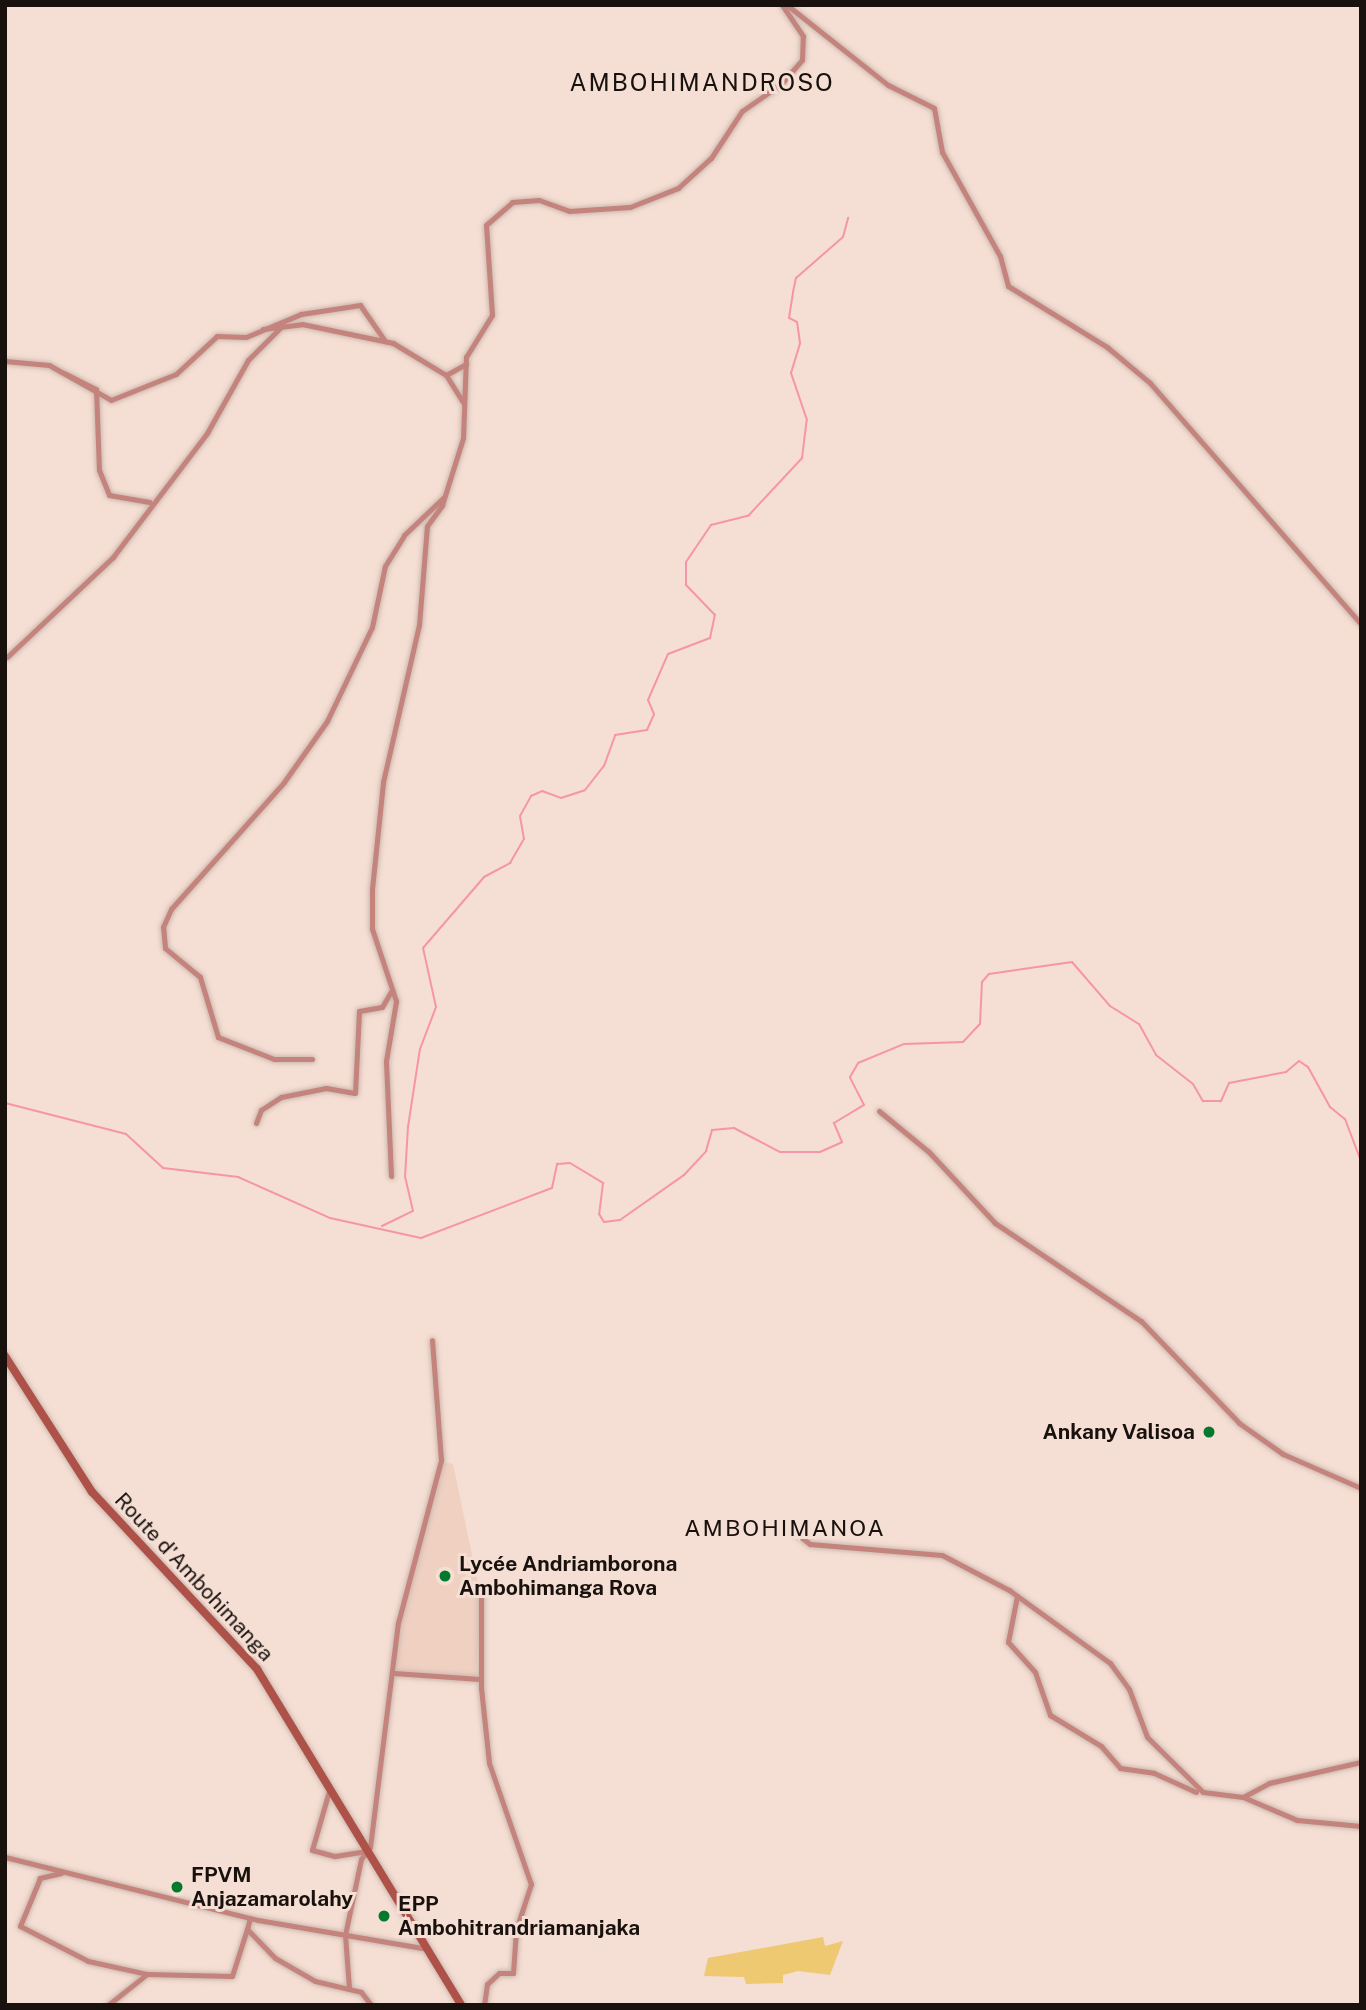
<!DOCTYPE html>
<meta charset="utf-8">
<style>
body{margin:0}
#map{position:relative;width:1366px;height:2010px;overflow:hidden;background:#f5ded3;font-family:"Public Sans",sans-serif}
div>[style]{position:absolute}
.built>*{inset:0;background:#efd0c1}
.green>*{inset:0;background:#eec971}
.stream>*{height:2px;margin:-1px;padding:0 1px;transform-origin:1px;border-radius:1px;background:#f695a9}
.roads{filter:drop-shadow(0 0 2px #cdb9af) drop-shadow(0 0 2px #cdb9af)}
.street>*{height:5px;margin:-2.5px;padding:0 2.5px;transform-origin:2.5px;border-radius:2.5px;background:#c4837c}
.secondary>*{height:8px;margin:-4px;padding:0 4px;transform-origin:4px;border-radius:4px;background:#ae5249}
.dots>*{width:19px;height:19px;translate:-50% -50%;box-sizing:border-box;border:4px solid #f5ded3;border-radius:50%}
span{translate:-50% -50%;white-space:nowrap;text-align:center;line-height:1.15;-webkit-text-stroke:6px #f5ded3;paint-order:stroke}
.poi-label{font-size:21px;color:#18110d;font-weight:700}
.right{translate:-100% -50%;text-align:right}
.left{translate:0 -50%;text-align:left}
.street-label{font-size:21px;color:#18110d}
.neighbourhood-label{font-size:23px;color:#18110d;letter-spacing:2px}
.quarter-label{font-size:24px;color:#18110d;letter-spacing:2px}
.frame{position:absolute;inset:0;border:7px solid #18110d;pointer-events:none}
</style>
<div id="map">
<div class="built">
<div style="clip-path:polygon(442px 1462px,453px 1464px,480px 1593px,476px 1680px,395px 1670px,400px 1626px)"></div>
</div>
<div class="green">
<div style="clip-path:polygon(823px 1937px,825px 1946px,843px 1941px,830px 1975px,798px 1971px,783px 1975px,783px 1983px,746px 1984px,744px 1977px,704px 1976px,708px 1958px)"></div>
</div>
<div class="stream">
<div style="left:5px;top:1103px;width:125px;rotate:14.4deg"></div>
<div style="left:126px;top:1134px;width:50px;rotate:42.6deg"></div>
<div style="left:163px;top:1168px;width:76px;rotate:6.8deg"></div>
<div style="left:238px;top:1177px;width:101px;rotate:24deg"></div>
<div style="left:330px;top:1218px;width:93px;rotate:12.4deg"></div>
<div style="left:421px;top:1238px;width:140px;rotate:-20.9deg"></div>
<div style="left:552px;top:1188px;width:25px;rotate:-78deg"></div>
<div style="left:557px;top:1164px;width:13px;rotate:-4deg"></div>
<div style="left:570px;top:1163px;width:39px;rotate:31deg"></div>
<div style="left:603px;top:1183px;width:31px;rotate:97deg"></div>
<div style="left:599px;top:1214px;width:9px;rotate:58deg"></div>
<div style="left:604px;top:1222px;width:16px;rotate:-7deg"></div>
<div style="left:620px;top:1220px;width:78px;rotate:-35.1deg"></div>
<div style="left:684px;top:1175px;width:33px;rotate:-47deg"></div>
<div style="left:706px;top:1151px;width:22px;rotate:-74deg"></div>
<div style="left:712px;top:1130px;width:22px;rotate:-5deg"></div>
<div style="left:734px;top:1128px;width:52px;rotate:27.6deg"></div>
<div style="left:780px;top:1152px;width:40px"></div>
<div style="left:820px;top:1152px;width:24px;rotate:-24deg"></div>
<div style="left:842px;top:1142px;width:21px;rotate:-113deg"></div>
<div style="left:834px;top:1123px;width:35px;rotate:-31deg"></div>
<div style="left:864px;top:1105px;width:31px;rotate:-117deg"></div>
<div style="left:850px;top:1077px;width:16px;rotate:-60deg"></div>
<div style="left:858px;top:1063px;width:50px;rotate:-22.4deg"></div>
<div style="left:904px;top:1044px;width:59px;rotate:-1.9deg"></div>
<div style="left:963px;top:1042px;width:25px;rotate:-47deg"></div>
<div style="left:980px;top:1024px;width:42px;rotate:-87.3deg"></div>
<div style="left:982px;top:982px;width:11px;rotate:-49deg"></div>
<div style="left:989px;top:974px;width:84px;rotate:-8.2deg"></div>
<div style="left:1072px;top:962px;width:58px;rotate:49.2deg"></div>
<div style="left:1110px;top:1006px;width:34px;rotate:32deg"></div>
<div style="left:1139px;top:1024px;width:35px;rotate:61deg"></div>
<div style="left:1156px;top:1055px;width:47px;rotate:38.1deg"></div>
<div style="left:1193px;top:1084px;width:20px;rotate:60deg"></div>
<div style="left:1203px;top:1101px;width:18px"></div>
<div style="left:1221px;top:1101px;width:20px;rotate:-66deg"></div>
<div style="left:1229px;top:1083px;width:58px;rotate:-10.9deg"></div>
<div style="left:1286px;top:1072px;width:17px;rotate:-40deg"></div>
<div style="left:1299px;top:1061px;width:11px;rotate:34deg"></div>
<div style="left:1308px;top:1067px;width:46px;rotate:61.2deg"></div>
<div style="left:1330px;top:1107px;width:19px;rotate:39deg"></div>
<div style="left:1345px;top:1119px;width:45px;rotate:69.1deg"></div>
<div style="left:382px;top:1226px;width:34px;rotate:-26deg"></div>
<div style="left:413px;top:1211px;width:35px;rotate:-103deg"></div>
<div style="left:405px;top:1177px;width:50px;rotate:-86.6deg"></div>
<div style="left:408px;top:1127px;width:79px;rotate:-81.3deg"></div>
<div style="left:420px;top:1049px;width:45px;rotate:-69.1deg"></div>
<div style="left:436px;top:1007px;width:60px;rotate:-102.4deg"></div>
<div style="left:423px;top:948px;width:94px;rotate:-49.3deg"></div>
<div style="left:484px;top:877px;width:30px;rotate:-28deg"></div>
<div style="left:510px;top:863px;width:28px;rotate:-60deg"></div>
<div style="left:524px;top:839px;width:23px;rotate:-100deg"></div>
<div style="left:520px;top:816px;width:23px;rotate:-61deg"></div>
<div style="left:531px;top:796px;width:12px;rotate:-24deg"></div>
<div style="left:542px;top:791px;width:20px;rotate:20deg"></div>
<div style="left:561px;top:798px;width:25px;rotate:-18deg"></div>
<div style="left:585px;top:790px;width:31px;rotate:-52deg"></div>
<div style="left:604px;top:766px;width:33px;rotate:-70deg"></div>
<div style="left:615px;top:735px;width:32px;rotate:-9deg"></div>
<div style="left:647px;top:730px;width:17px;rotate:-66deg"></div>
<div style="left:654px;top:714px;width:15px;rotate:-113deg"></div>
<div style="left:648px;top:700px;width:50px;rotate:-66.5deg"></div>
<div style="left:668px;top:654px;width:45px;rotate:-20.9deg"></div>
<div style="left:710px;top:638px;width:24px;rotate:-78deg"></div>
<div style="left:715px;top:615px;width:42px;rotate:-134deg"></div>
<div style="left:686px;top:585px;width:23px;rotate:-90deg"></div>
<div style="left:686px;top:562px;width:45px;rotate:-56deg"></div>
<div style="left:711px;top:525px;width:38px;rotate:-14deg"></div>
<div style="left:748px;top:516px;width:79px;rotate:-47deg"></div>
<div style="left:802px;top:458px;width:38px;rotate:-83deg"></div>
<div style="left:807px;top:420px;width:50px;rotate:-108.8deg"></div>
<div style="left:791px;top:373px;width:31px;rotate:-73deg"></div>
<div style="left:800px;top:343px;width:21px;rotate:-98deg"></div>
<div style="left:797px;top:322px;width:9px;rotate:-153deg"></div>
<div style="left:789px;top:318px;width:26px;rotate:-81deg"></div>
<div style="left:793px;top:292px;width:14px;rotate:-78deg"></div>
<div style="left:796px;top:278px;width:62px;rotate:-41.1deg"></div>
<div style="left:843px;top:237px;width:20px;rotate:-75deg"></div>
</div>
<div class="roads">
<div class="street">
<div style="left:787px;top:5px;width:129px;rotate:38.4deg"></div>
<div style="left:888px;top:85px;width:51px;rotate:26.6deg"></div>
<div style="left:934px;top:108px;width:45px;rotate:79.7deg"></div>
<div style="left:942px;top:152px;width:119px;rotate:60.9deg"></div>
<div style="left:1000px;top:256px;width:31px;rotate:75deg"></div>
<div style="left:1008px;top:286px;width:116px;rotate:31.6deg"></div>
<div style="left:1107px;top:347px;width:56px;rotate:39.9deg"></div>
<div style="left:1150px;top:383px;width:320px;rotate:48.8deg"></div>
<div style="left:263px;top:329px;width:39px;rotate:-7deg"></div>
<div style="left:302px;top:324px;width:93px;rotate:11.8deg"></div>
<div style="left:393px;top:343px;width:62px;rotate:31.1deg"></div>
<div style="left:446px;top:375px;width:23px;rotate:-29deg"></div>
<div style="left:5px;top:361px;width:44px;rotate:5.2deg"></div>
<div style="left:49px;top:365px;width:71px;rotate:29.4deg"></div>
<div style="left:111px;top:400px;width:70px;rotate:-21.8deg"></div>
<div style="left:176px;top:374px;width:56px;rotate:-42.8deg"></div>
<div style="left:217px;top:336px;width:29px;rotate:2deg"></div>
<div style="left:246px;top:337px;width:60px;rotate:-22.7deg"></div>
<div style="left:301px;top:314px;width:60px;rotate:-8.7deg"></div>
<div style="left:360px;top:305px;width:44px;rotate:55.2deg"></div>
<div style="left:64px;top:373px;width:36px;rotate:27deg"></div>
<div style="left:96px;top:389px;width:81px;rotate:87.9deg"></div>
<div style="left:99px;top:470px;width:27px;rotate:68deg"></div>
<div style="left:109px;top:495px;width:41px;rotate:9.9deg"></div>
<div style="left:446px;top:375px;width:32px;rotate:58deg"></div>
<div style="left:7px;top:657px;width:146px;rotate:-43.3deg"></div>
<div style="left:113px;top:557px;width:156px;rotate:-52.8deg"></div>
<div style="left:207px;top:433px;width:84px;rotate:-60.7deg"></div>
<div style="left:248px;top:360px;width:48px;rotate:-45deg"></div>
<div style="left:312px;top:1059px;width:38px;rotate:180deg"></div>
<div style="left:274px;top:1059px;width:60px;rotate:-158.6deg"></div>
<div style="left:218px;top:1037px;width:63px;rotate:-106.7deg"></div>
<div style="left:200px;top:977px;width:45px;rotate:-140.4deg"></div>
<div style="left:165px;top:948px;width:21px;rotate:-95deg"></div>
<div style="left:163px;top:927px;width:20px;rotate:-66deg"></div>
<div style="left:171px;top:909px;width:170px;rotate:-48.3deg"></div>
<div style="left:284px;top:782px;width:75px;rotate:-54.8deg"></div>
<div style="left:327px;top:721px;width:104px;rotate:-64.4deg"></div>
<div style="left:372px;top:627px;width:62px;rotate:-78deg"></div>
<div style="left:385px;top:566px;width:36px;rotate:-58deg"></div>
<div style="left:404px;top:535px;width:54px;rotate:-43.5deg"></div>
<div style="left:879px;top:1111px;width:65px;rotate:39.4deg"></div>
<div style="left:929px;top:1152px;width:97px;rotate:47.1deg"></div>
<div style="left:995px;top:1223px;width:176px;rotate:33.9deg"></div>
<div style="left:1141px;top:1321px;width:141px;rotate:46.1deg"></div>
<div style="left:1239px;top:1423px;width:54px;rotate:35.2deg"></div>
<div style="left:1283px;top:1454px;width:85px;rotate:23.6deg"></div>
<div style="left:256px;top:1123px;width:14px;rotate:-69deg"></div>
<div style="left:261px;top:1110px;width:24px;rotate:-33deg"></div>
<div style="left:281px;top:1097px;width:46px;rotate:-11.3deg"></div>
<div style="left:326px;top:1088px;width:29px;rotate:10deg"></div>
<div style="left:355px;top:1093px;width:82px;rotate:-87.2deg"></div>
<div style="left:359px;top:1011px;width:23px;rotate:-10deg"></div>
<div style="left:382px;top:1007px;width:20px;rotate:-60deg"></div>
<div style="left:391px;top:1176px;width:115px;rotate:-92.5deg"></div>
<div style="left:386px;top:1061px;width:61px;rotate:-80.5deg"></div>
<div style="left:396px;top:1001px;width:76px;rotate:-108.4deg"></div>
<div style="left:372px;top:929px;width:40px;rotate:-90deg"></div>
<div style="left:372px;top:889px;width:108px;rotate:-84.1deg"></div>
<div style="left:383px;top:782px;width:161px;rotate:-77.1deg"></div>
<div style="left:419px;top:625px;width:99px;rotate:-85.4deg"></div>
<div style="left:427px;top:526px;width:26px;rotate:-54deg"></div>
<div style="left:442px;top:505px;width:70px;rotate:-72.6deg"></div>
<div style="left:463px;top:438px;width:81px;rotate:-87.9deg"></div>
<div style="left:466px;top:357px;width:49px;rotate:-58.2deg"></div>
<div style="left:492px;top:315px;width:90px;rotate:-93.8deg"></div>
<div style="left:486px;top:225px;width:35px;rotate:-41deg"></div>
<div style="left:512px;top:202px;width:27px;rotate:-4deg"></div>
<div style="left:539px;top:200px;width:32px;rotate:20deg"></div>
<div style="left:569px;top:211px;width:61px;rotate:-3.8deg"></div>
<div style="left:630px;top:207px;width:52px;rotate:-21.6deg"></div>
<div style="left:678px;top:188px;width:45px;rotate:-42.3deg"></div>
<div style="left:711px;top:158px;width:56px;rotate:-56.6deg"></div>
<div style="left:742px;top:111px;width:47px;rotate:-34.7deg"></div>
<div style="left:781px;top:84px;width:32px;rotate:-49deg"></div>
<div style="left:802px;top:60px;width:24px;rotate:-88deg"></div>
<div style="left:803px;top:36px;width:37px;rotate:-124deg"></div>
<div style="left:792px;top:1530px;width:23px;rotate:38deg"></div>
<div style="left:810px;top:1544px;width:132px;rotate:4.8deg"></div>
<div style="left:942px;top:1555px;width:76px;rotate:27.6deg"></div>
<div style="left:1009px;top:1590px;width:125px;rotate:35.9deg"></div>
<div style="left:1110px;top:1663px;width:32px;rotate:54deg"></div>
<div style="left:1129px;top:1689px;width:51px;rotate:69.4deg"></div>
<div style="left:1147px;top:1737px;width:78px;rotate:44.5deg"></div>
<div style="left:1203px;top:1792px;width:40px;rotate:7.1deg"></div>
<div style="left:1243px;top:1797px;width:30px;rotate:-28deg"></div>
<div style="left:1269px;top:1783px;width:94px;rotate:-12.9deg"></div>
<div style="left:481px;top:1595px;width:93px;rotate:90deg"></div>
<div style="left:481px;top:1688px;width:75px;rotate:83.9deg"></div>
<div style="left:489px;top:1763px;width:128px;rotate:70.9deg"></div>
<div style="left:531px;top:1884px;width:48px;rotate:108.1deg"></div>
<div style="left:516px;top:1930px;width:43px;rotate:94deg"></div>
<div style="left:513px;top:1973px;width:14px;rotate:180deg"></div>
<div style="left:499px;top:1973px;width:16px;rotate:137deg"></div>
<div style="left:487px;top:1984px;width:21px;rotate:98deg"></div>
<div style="left:1017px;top:1596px;width:47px;rotate:101.1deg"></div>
<div style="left:1008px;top:1642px;width:40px;rotate:48deg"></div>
<div style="left:1035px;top:1672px;width:46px;rotate:70.8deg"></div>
<div style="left:1050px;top:1715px;width:60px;rotate:31.3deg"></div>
<div style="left:1101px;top:1746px;width:29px;rotate:49deg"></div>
<div style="left:1120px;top:1768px;width:34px;rotate:8deg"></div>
<div style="left:1154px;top:1773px;width:46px;rotate:24.3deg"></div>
<div style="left:393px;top:1673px;width:88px;rotate:3.9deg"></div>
<div style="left:329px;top:1791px;width:61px;rotate:106.1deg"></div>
<div style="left:312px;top:1850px;width:24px;rotate:15deg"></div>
<div style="left:335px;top:1856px;width:32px;rotate:-9deg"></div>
<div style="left:1243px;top:1797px;width:59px;rotate:23.1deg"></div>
<div style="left:1297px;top:1820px;width:64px;rotate:5.4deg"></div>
<div style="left:5px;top:1857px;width:261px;rotate:14deg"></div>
<div style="left:258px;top:1920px;width:171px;rotate:9.7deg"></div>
<div style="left:61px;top:1873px;width:22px;rotate:167deg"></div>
<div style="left:40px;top:1878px;width:52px;rotate:112.6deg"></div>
<div style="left:20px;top:1926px;width:76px;rotate:27.2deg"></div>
<div style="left:88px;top:1961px;width:60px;rotate:12.4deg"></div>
<div style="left:250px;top:1918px;width:11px;rotate:105deg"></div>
<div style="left:247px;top:1929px;width:40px;rotate:46deg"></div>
<div style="left:275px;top:1958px;width:46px;rotate:29.9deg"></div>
<div style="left:315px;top:1981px;width:47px;rotate:13.4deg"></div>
<div style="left:361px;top:1992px;width:16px;rotate:52deg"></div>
<div style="left:349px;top:1988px;width:53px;rotate:-94.3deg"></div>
<div style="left:345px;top:1935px;width:78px;rotate:-78.1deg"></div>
<div style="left:361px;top:1859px;width:15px;rotate:-53deg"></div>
<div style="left:370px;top:1847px;width:226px;rotate:-82.9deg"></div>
<div style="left:398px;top:1623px;width:169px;rotate:-75.2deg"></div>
<div style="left:441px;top:1460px;width:120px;rotate:-94.3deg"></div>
<div style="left:108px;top:2005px;width:50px;rotate:-38.5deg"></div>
<div style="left:147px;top:1974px;width:85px;rotate:1.3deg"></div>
<div style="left:232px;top:1976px;width:49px;rotate:-72.3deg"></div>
</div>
<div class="secondary">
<div style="left:5px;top:1356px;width:161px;rotate:57.4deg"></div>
<div style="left:92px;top:1492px;width:242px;rotate:47deg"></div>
<div style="left:257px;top:1669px;width:393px;rotate:58.7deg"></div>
</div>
</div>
<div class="dots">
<div style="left:1209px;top:1432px;background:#03792e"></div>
<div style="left:445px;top:1576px;background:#03792e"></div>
<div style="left:177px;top:1887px;background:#03792e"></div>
<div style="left:384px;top:1916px;background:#03792e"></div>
</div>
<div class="poi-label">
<span class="right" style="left:1195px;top:1432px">Ankany Valisoa</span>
<span class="left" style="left:459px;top:1576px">Lycée Andriamborona<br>Ambohimanga Rova</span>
<span class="left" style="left:191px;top:1887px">FPVM<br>Anjazamarolahy</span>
<span class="left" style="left:398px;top:1916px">EPP<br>Ambohitrandriamanjaka</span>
</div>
<div class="street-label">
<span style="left:194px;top:1577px;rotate:47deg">Route d'Ambohimanga</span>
</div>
<div class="neighbourhood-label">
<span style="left:785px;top:1528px">AMBOHIMANOA</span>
</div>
<div class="quarter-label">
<span style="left:702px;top:83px">AMBOHIMANDROSO</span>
</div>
<div class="frame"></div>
</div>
